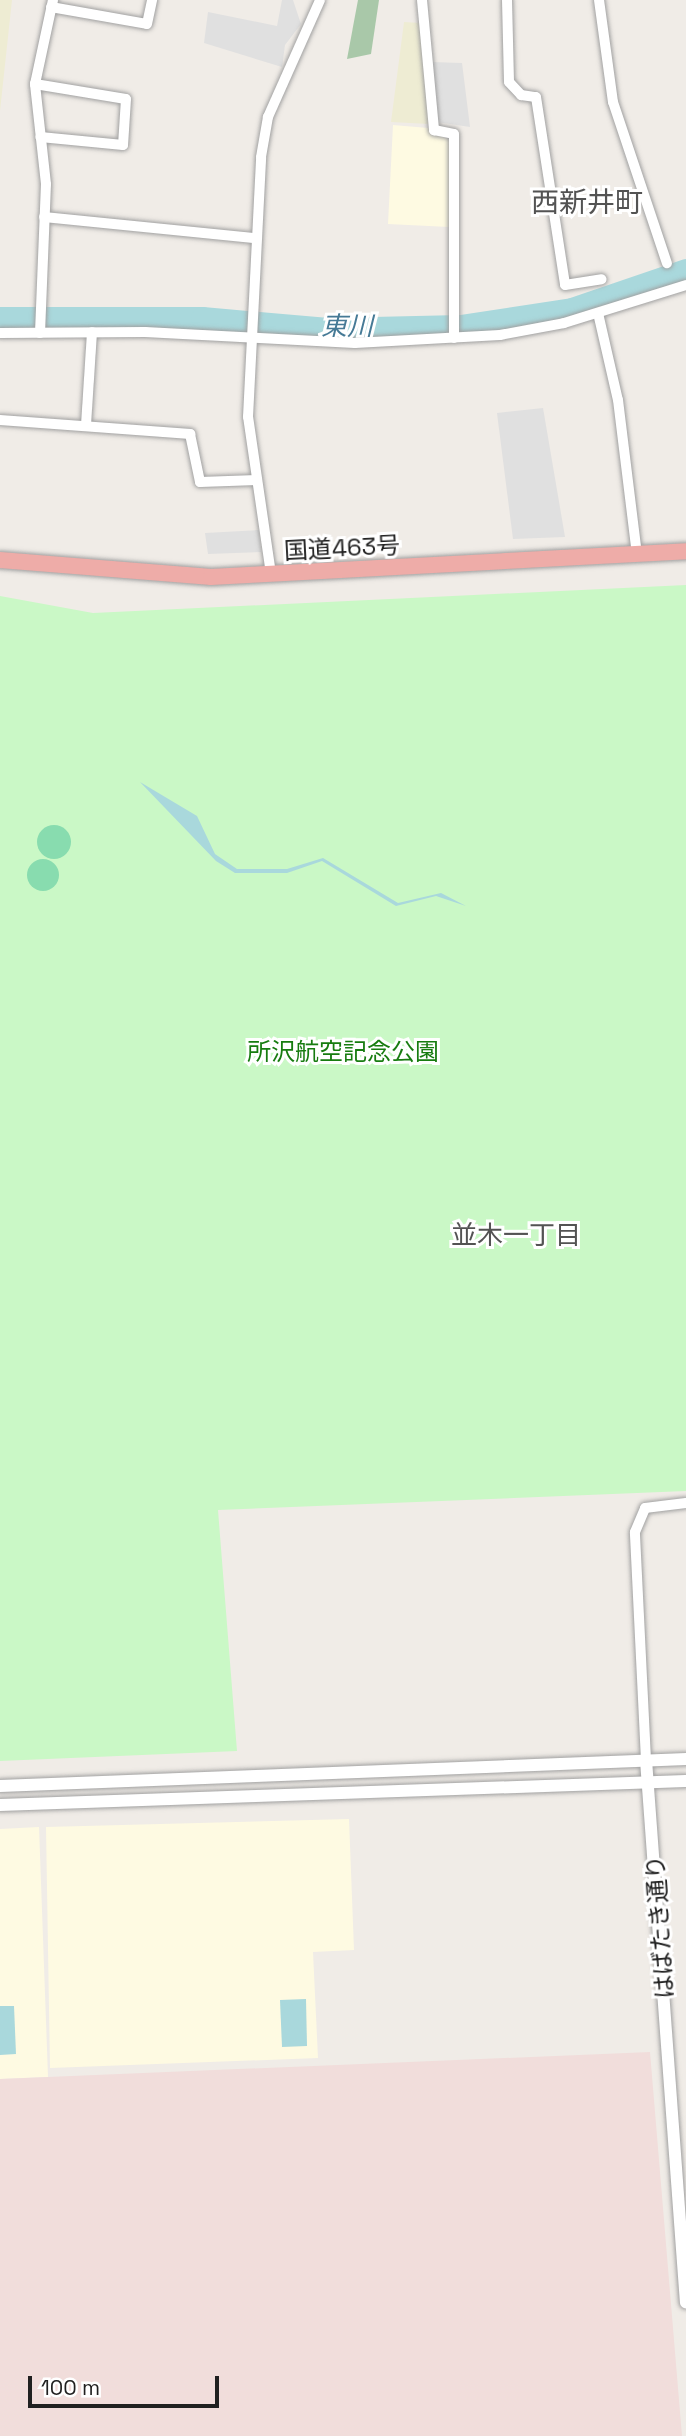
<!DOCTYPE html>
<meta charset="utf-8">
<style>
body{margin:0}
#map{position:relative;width:686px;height:2436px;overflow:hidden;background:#f0ece7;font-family:"Space Grotesk","Noto Sans JP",sans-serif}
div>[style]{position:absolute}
.education>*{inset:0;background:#fefae2}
.military>*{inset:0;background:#f1dddb}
.farmland>*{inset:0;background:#eeecd3}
.cemetery>*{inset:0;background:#a9c8a9}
.park>*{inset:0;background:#caf8c6}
.pitch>*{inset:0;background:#88dcaf}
.round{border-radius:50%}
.parking>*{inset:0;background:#e0e0e0}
.water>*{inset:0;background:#a9d8dc}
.river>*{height:23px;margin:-11.5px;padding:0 11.5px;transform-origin:11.5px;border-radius:11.5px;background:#a9d8dc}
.roads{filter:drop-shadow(0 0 2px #a1a1a1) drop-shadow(0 0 2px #a1a1a1)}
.minor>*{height:10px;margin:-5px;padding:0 5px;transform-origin:5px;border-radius:5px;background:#fff}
.tertiary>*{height:12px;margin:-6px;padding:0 6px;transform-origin:6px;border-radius:6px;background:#fff}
.trunk>*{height:16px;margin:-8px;padding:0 8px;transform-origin:8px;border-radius:8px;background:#eeaca8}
span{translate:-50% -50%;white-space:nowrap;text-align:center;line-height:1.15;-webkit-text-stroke:6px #fff;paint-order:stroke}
.street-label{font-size:24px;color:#202020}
.park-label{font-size:24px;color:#177c10}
.water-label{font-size:26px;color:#467a96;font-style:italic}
.neighbourhood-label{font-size:26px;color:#535353}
.quarter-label{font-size:28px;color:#535353}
.scale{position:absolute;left:28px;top:2376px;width:191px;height:32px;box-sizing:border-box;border:4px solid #202020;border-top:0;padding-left:9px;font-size:21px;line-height:24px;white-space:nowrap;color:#202020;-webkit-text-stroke:5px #fff;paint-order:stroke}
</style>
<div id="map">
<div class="education">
<div style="clip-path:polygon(393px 125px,428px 128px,449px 140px,449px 227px,388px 224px)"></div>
<div style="clip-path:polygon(349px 1819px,354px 1950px,313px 1952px,318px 2058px,50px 2068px,46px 1827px)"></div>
<div style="clip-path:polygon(39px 1827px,48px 2077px,0 2079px,0 1829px)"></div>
</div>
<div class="military">
<div style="clip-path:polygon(650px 2052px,682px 2436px,0 2436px,0 2079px)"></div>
</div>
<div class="farmland">
<div style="clip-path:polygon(0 0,12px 0,0 111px)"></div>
<div style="clip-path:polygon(404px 22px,420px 23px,429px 124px,391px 122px)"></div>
</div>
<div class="cemetery">
<div style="clip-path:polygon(358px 0,379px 0,371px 54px,347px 59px)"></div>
</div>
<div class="park">
<div style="clip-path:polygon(686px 585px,686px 1491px,218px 1510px,237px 1751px,0 1761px,0 596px,93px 613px)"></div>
</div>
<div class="pitch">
<div class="round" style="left:37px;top:825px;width:34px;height:34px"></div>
<div class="round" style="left:27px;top:859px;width:32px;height:32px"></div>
</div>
<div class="parking">
<div style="clip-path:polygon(282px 0,293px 0,301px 24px,285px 45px,282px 67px,204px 43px,208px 12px,277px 26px)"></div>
<div style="clip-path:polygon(431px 62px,462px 63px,470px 127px,437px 122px)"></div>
<div style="clip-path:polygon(543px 408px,565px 537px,513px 539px,497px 413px)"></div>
<div style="clip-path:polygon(259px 530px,261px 552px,208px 554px,205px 533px)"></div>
</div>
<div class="water">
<div style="clip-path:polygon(140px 782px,197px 816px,215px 854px,237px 869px,287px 869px,323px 858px,398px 903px,441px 893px,466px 906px,436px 896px,396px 906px,322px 861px,287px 873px,235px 873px,216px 861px)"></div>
<div style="clip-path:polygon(306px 1999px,307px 2046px,282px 2047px,280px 2000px)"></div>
<div style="clip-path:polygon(0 2006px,14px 2006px,16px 2054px,0 2055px)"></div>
</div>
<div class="river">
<div style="left:0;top:318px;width:202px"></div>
<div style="left:202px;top:318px;width:126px;rotate:5deg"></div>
<div style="left:328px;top:329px;width:132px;rotate:-1.3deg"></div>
<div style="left:460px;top:326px;width:113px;rotate:-8.6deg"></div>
<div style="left:572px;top:309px;width:120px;rotate:-18.9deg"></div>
</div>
<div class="roads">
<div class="minor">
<div style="left:422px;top:0;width:131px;rotate:84.7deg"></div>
<div style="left:434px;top:130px;width:20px;rotate:11deg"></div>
<div style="left:454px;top:134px;width:204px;rotate:90deg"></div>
<div style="left:507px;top:0;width:82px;rotate:88.6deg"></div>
<div style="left:509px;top:82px;width:18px;rotate:47deg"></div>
<div style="left:521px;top:95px;width:15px;rotate:8deg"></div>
<div style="left:536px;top:97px;width:190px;rotate:81.2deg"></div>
<div style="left:565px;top:285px;width:37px;rotate:-9deg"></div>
<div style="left:599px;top:0;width:103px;rotate:82.2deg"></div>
<div style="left:613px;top:102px;width:170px;rotate:71.5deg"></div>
<div style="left:51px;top:7px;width:97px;rotate:10deg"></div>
<div style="left:147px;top:24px;width:25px;rotate:-78deg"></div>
<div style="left:35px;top:84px;width:92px;rotate:9.4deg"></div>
<div style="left:126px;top:99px;width:46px;rotate:93.7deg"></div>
<div style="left:123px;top:145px;width:83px;rotate:-174.5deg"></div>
<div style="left:44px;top:217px;width:213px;rotate:5.7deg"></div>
<div style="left:598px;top:313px;width:89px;rotate:77.1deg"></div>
<div style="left:618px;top:400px;width:155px;rotate:83deg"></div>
<div style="left:0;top:333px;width:145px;rotate:-0.4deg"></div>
<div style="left:145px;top:332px;width:210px;rotate:3deg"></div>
<div style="left:355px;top:343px;width:145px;rotate:-3.2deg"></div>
<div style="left:500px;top:335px;width:65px;rotate:-10.6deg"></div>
<div style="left:564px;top:323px;width:128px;rotate:-17.3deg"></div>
<div style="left:40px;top:333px;width:149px;rotate:-87.7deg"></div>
<div style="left:46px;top:184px;width:101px;rotate:-96.3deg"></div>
<div style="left:35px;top:84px;width:86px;rotate:-77.9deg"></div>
<div style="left:0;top:420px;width:191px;rotate:4.2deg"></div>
<div style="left:190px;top:434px;width:49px;rotate:78.2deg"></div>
<div style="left:200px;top:482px;width:57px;rotate:-2deg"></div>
<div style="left:86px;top:425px;width:93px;rotate:-86.3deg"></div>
<div style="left:271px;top:574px;width:159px;rotate:-98.3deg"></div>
<div style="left:248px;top:417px;width:260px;rotate:-87.1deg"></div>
<div style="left:261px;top:157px;width:41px;rotate:-80.1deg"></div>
<div style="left:268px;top:117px;width:128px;rotate:-66deg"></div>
<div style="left:646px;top:1760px;width:228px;rotate:-92.8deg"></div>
<div style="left:635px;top:1532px;width:26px;rotate:-67deg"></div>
<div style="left:645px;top:1508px;width:41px;rotate:-7deg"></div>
</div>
<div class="tertiary">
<div style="left:646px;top:1760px;width:544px;rotate:85.79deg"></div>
<div style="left:0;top:1786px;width:687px;rotate:-2.25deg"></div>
<div style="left:0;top:1805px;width:686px;rotate:-2deg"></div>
</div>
<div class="trunk">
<div style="left:0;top:560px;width:212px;rotate:4.6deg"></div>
<div style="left:211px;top:577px;width:476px;rotate:-3.1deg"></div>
</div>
</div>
<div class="street-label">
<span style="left:342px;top:548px;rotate:-3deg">国道463号</span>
<span style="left:660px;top:1927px;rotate:-94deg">はばたき通り</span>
</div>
<div class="park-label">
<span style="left:343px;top:1052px">所沢航空記念公園</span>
</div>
<div class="water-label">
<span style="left:347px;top:327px">東川</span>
</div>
<div class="neighbourhood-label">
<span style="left:516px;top:1236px">並木一丁目</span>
</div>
<div class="quarter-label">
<span style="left:587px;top:202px">西新井町</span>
</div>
<div class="scale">100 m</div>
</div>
